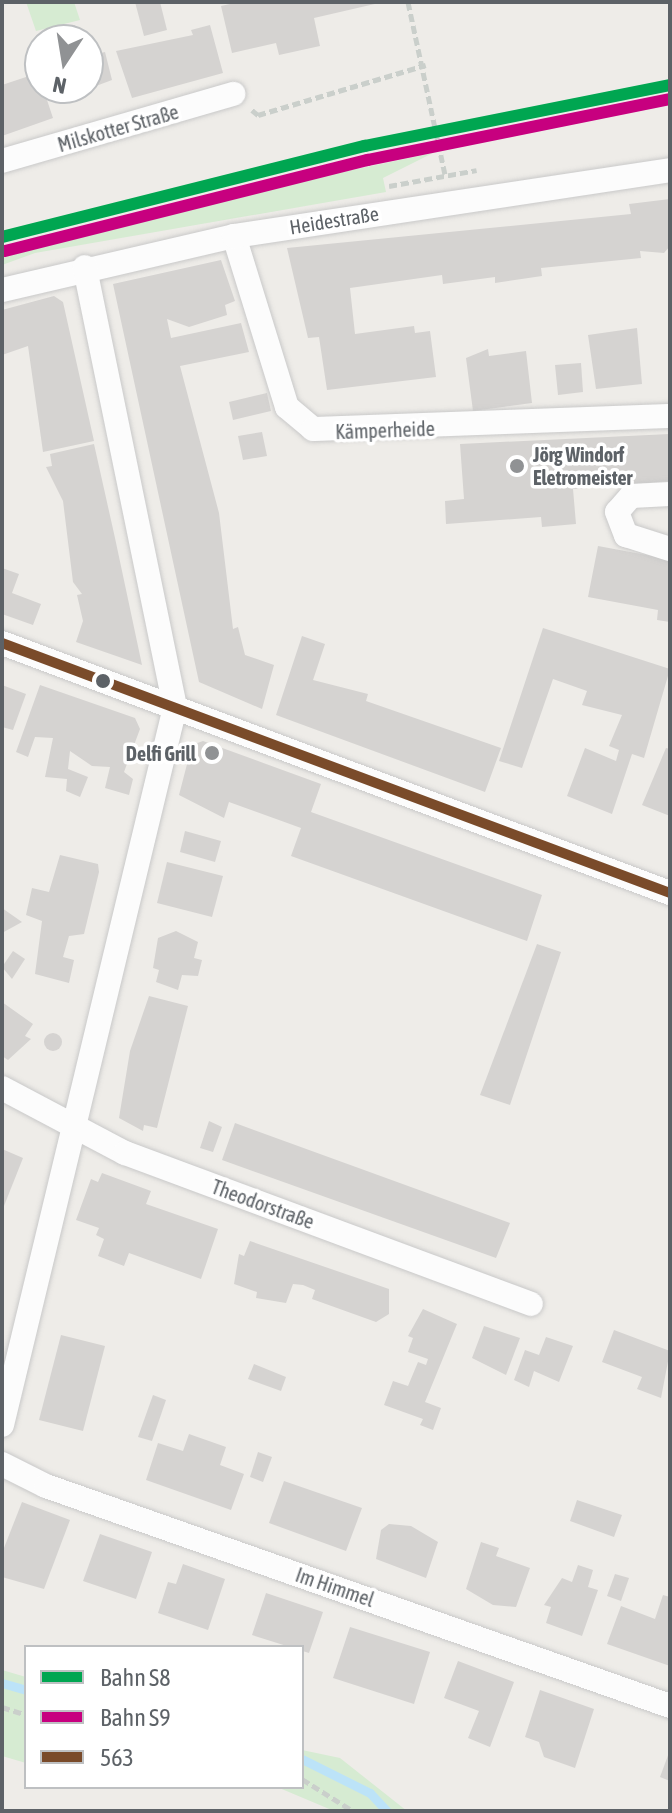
<!DOCTYPE html>
<meta charset="utf-8">
<style>
body{margin:0}
#map{position:relative;width:672px;height:1813px;overflow:hidden;background:#eeece8;font-family:"Asap Condensed",sans-serif}
div>[style]{position:absolute}
.green>*{inset:0;background:#d6ebd2}
.stream>*{height:9px;margin:-4.5px;padding:0 4.5px;transform-origin:4.5px;border-radius:4.5px;background:#bce3f8}
.building>*{inset:0;background:#d5d3d1}
.round{border-radius:50%}
.path>*{height:5px;margin-top:-2.5px;transform-origin:0;background:repeating-linear-gradient(90deg,#cacfcb 0 8px,transparent 0 12px)}
.roads{filter:drop-shadow(0 0 2px #c9c9c9) drop-shadow(0 0 2px #c9c9c9)}
.street>*{height:24px;margin:-12px;padding:0 12px;transform-origin:12px;border-radius:12px;background:#fcfcfc}
.bus-1>*{height:10px;margin:-5px;padding:0 5px;transform-origin:5px;border-radius:5px;background:#7a4b2a}
.rail-1>*{height:12px;margin:-6px;padding:0 6px;transform-origin:6px;border-radius:6px;background:#00a651}
.rail-2>*{height:12px;margin:-6px;padding:0 6px;transform-origin:6px;border-radius:6px;background:#c7007f}
.dots>*{width:22px;height:22px;translate:-50% -50%;box-sizing:border-box;border:4px solid #fff;border-radius:50%}
span{translate:-50% -50%;white-space:nowrap;text-align:center;line-height:1.15;-webkit-text-stroke:7px #fff;paint-order:stroke}
.street-label{font-size:20px;color:#5d6267}
.poi-label{font-size:20px;color:#5d6267;font-weight:700}
.left{translate:0 -50%;text-align:left}
.right{translate:-100% -50%;text-align:right}
.frame{position:absolute;inset:0;border:4px solid #5d6267;pointer-events:none}
.legend{position:absolute;left:24px;top:1645px;width:280px;height:144px;box-sizing:border-box;background:#fff;border:2px solid #bec0c2;margin:0;padding:10px 14px;list-style:none;font-size:24px;color:#5d6267}
.legend li{display:flex;align-items:center;gap:16px;height:40px}
.legend b{width:40px;border:2px solid #bec0c2}
.north{position:absolute;left:24px;top:24px;width:80px;height:80px;box-sizing:border-box;background:#fff;border:2px solid #bec0c2;border-radius:50%;rotate:192deg;font-size:22px;font-weight:700;line-height:32px;text-align:center;color:#5d6267}
.north::after{content:'';display:block;margin:auto;width:28px;height:36px;background:#909294;clip-path:polygon(50% 0,100% 100%,50% 72%,0 100%)}
</style>
<div id="map">
<div class="green">
<div style="clip-path:polygon(26px 2px,74px 2px,80px 20px,36px 31px)"></div>
<div style="clip-path:polygon(433px 153px,383px 178px,386px 192px,35px 253px,2px 265px,2px 247px,39px 236px)"></div>
<div style="clip-path:polygon(2px 1670px,26px 1677px,26px 1763px,2px 1756px)"></div>
<div style="clip-path:polygon(302px 1750px,340px 1758px,407px 1811px,334px 1811px,277px 1787px,302px 1787px)"></div>
</div>
<div class="stream">
<div style="left:2px;top:1683px;width:25px;rotate:16deg"></div>
<div style="left:302px;top:1759px;width:76px;rotate:26.6deg"></div>
<div style="left:370px;top:1793px;width:25px;rotate:47deg"></div>
</div>
<div class="building">
<div style="clip-path:polygon(135px 2px,160px 2px,167px 30px,144px 36px)"></div>
<div style="clip-path:polygon(239px 2px,379px 2px,379px 3px,314px 18px,320px 46px,279px 55px,276px 43px,232px 53px,221px 6px)"></div>
<div style="clip-path:polygon(75px 25px,79px 40px,41px 40px,39px 34px)"></div>
<div style="clip-path:polygon(210px 25px,223px 73px,132px 98px,116px 51px,193px 35px,191px 30px)"></div>
<div style="clip-path:polygon(105px 52px,112px 80px,88px 89px,88px 56px)"></div>
<div style="clip-path:polygon(38px 73px,53px 118px,2px 136px,2px 85px)"></div>
<div style="clip-path:polygon(55px 88px,87px 88px,87px 89px,58px 98px)"></div>
<div style="clip-path:polygon(670px 199px,670px 246px,664px 253px,640px 251px,641px 258px,541px 268px,542px 276px,495px 283px,495px 277px,443px 284px,442px 275px,350px 288px,355px 334px,414px 326px,415px 333px,430px 331px,436px 377px,327px 390px,319px 337px,308px 338px,287px 248px,631px 214px,629px 204px)"></div>
<div style="clip-path:polygon(221px 260px,235px 301px,225px 305px,227px 315px,189px 327px,167px 319px,171px 338px,241px 323px,249px 352px,180px 366px,219px 513px,233px 629px,238px 627px,245px 655px,274px 665px,262px 709px,199px 682px,113px 284px)"></div>
<div style="clip-path:polygon(54px 296px,63px 302px,94px 441px,43px 452px,28px 346px,2px 355px,2px 310px)"></div>
<div style="clip-path:polygon(637px 328px,642px 384px,596px 389px,588px 335px)"></div>
<div style="clip-path:polygon(488px 349px,489px 356px,526px 351px,532px 403px,473px 411px,466px 358px)"></div>
<div style="clip-path:polygon(581px 363px,583px 392px,558px 395px,555px 365px)"></div>
<div style="clip-path:polygon(267px 393px,271px 411px,233px 420px,229px 402px)"></div>
<div style="clip-path:polygon(262px 432px,267px 456px,243px 460px,238px 436px)"></div>
<div style="clip-path:polygon(670px 434px,670px 481px,573px 489px,576px 524px,542px 527px,541px 517px,446px 524px,445px 501px,464px 499px,460px 444px)"></div>
<div style="clip-path:polygon(94px 444px,115px 538px,142px 665px,76px 642px,83px 621px,77px 595px,82px 594px,73px 582px,63px 501px,46px 467px,52px 466px,50px 454px)"></div>
<div style="clip-path:polygon(598px 546px,668px 559px,670px 622px,657px 620px,658px 610px,588px 597px)"></div>
<div style="clip-path:polygon(2px 568px,19px 574px,12px 593px,41px 604px,33px 625px,2px 614px)"></div>
<div style="clip-path:polygon(543px 628px,670px 669px,644px 758px,632px 754px,612px 814px,567px 796px,585px 748px,616px 761px,619px 750px,609px 746px,622px 715px,582px 705px,587px 691px,553px 679px,522px 768px,499px 761px)"></div>
<div style="clip-path:polygon(302px 636px,325px 644px,313px 680px,368px 694px,366px 701px,501px 748px,485px 792px,276px 715px)"></div>
<div style="clip-path:polygon(2px 685px,26px 694px,13px 730px,2px 727px)"></div>
<div style="clip-path:polygon(40px 685px,135px 718px,140px 729px,124px 772px,133px 779px,129px 795px,105px 788px,110px 767px,92px 766px,70px 751px,68px 769px,88px 777px,80px 797px,66px 791px,67px 779px,45px 777px,53px 738px,35px 737px,28px 757px,16px 752px)"></div>
<div style="clip-path:polygon(203px 741px,321px 784px,311px 812px,542px 895px,527px 941px,291px 856px,301px 828px,229px 802px,224px 818px,179px 795px,192px 745px)"></div>
<div style="clip-path:polygon(666px 748px,670px 749px,670px 816px,642px 805px)"></div>
<div style="clip-path:polygon(185px 831px,221px 841px,215px 862px,180px 852px)"></div>
<div style="clip-path:polygon(60px 855px,98px 864px,99px 872px,84px 934px,69px 936px,63px 957px,74px 960px,69px 983px,35px 974px,42px 921px,26px 915px,32px 888px,49px 892px)"></div>
<div style="clip-path:polygon(167px 862px,223px 876px,212px 917px,157px 903px)"></div>
<div style="clip-path:polygon(2px 908px,22px 922px,2px 933px)"></div>
<div style="clip-path:polygon(176px 931px,198px 942px,194px 958px,202px 960px,198px 976px,182px 975px,178px 990px,156px 982px,159px 970px,153px 968px,158px 938px)"></div>
<div style="clip-path:polygon(537px 944px,561px 952px,510px 1105px,480px 1095px)"></div>
<div style="clip-path:polygon(13px 951px,25px 959px,12px 979px,2px 967px)"></div>
<div style="clip-path:polygon(149px 996px,188px 1006px,157px 1128px,144px 1125px,143px 1131px,119px 1118px,130px 1051px)"></div>
<div style="clip-path:polygon(2px 1002px,33px 1024px,25px 1036px,31px 1039px,8px 1060px,2px 1056px)"></div>
<div class="round" style="left:44px;top:1033px;width:18px;height:18px"></div>
<div style="clip-path:polygon(209px 1121px,222px 1127px,213px 1152px,200px 1148px)"></div>
<div style="clip-path:polygon(235px 1123px,510px 1223px,496px 1258px,222px 1160px)"></div>
<div style="clip-path:polygon(2px 1149px,23px 1158px,2px 1211px)"></div>
<div style="clip-path:polygon(102px 1173px,151px 1191px,146px 1204px,218px 1229px,201px 1279px,129px 1253px,124px 1266px,98px 1256px,104px 1239px,96px 1235px,99px 1228px,76px 1220px,91px 1179px,98px 1182px)"></div>
<div style="clip-path:polygon(250px 1241px,389px 1289px,389px 1314px,376px 1322px,312px 1299px,315px 1290px,303px 1285px,293px 1284px,286px 1303px,256px 1298px,257px 1292px,234px 1284px,239px 1254px,244px 1256px)"></div>
<div style="clip-path:polygon(423px 1309px,457px 1324px,425px 1402px,441px 1408px,433px 1430px,420px 1425px,423px 1419px,384px 1405px,393px 1381px,408px 1386px,418px 1362px,426px 1365px,428px 1359px,408px 1352px,413px 1338px,408px 1336px)"></div>
<div style="clip-path:polygon(484px 1326px,520px 1338px,506px 1375px,472px 1358px)"></div>
<div style="clip-path:polygon(614px 1330px,670px 1351px,661px 1398px,637px 1389px,642px 1377px,602px 1362px)"></div>
<div style="clip-path:polygon(61px 1335px,105px 1346px,83px 1431px,39px 1420px)"></div>
<div style="clip-path:polygon(546px 1337px,573px 1346px,559px 1382px,534px 1371px,529px 1387px,514px 1380px,525px 1350px,539px 1355px)"></div>
<div style="clip-path:polygon(254px 1364px,286px 1377px,281px 1391px,248px 1379px)"></div>
<div style="clip-path:polygon(153px 1395px,166px 1400px,152px 1441px,138px 1437px)"></div>
<div style="clip-path:polygon(189px 1434px,226px 1447px,220px 1465px,244px 1474px,231px 1510px,146px 1480px,158px 1443px,183px 1451px)"></div>
<div style="clip-path:polygon(258px 1452px,272px 1457px,263px 1482px,250px 1477px)"></div>
<div style="clip-path:polygon(284px 1481px,362px 1508px,346px 1551px,269px 1523px)"></div>
<div style="clip-path:polygon(577px 1500px,622px 1515px,614px 1537px,570px 1521px)"></div>
<div style="clip-path:polygon(22px 1502px,70px 1520px,44px 1589px,2px 1577px,2px 1553px)"></div>
<div style="clip-path:polygon(389px 1524px,411px 1526px,438px 1542px,426px 1578px,376px 1559px,381px 1530px)"></div>
<div style="clip-path:polygon(100px 1534px,152px 1552px,136px 1599px,83px 1581px)"></div>
<div style="clip-path:polygon(481px 1542px,499px 1548px,496px 1556px,530px 1568px,516px 1607px,493px 1605px,466px 1589px)"></div>
<div style="clip-path:polygon(183px 1564px,225px 1579px,208px 1630px,158px 1613px,168px 1582px,176px 1584px)"></div>
<div style="clip-path:polygon(578px 1565px,593px 1570px,588px 1587px,598px 1590px,582px 1636px,546px 1623px,551px 1607px,544px 1605px,562px 1578px,572px 1582px)"></div>
<div style="clip-path:polygon(615px 1574px,629px 1578px,621px 1601px,607px 1596px)"></div>
<div style="clip-path:polygon(266px 1593px,323px 1612px,309px 1653px,252px 1635px)"></div>
<div style="clip-path:polygon(663px 1595px,670px 1597px,670px 1666px,607px 1644px,621px 1606px,655px 1619px)"></div>
<div style="clip-path:polygon(350px 1627px,430px 1652px,414px 1704px,333px 1678px)"></div>
<div style="clip-path:polygon(458px 1661px,514px 1682px,490px 1747px,468px 1738px,479px 1711px,444px 1698px)"></div>
<div style="clip-path:polygon(540px 1690px,594px 1709px,575px 1768px,544px 1757px,539px 1742px,525px 1737px)"></div>
<div style="clip-path:polygon(670px 1750px,670px 1781px,660px 1777px)"></div>
</div>
<div class="path">
<div style="left:408px;top:2px;width:176px;rotate:77.9deg"></div>
<div style="left:252px;top:110px;width:8px;rotate:40deg"></div>
<div style="left:258px;top:115px;width:175px;rotate:-16.6deg"></div>
<div style="left:389px;top:186px;width:89px;rotate:-10.3deg"></div>
<div style="left:2px;top:1707px;width:25px;rotate:18deg"></div>
<div style="left:302px;top:1779px;width:60px;rotate:32.1deg"></div>
</div>
<div class="roads">
<div class="street">
<div style="left:2px;top:161px;width:241px;rotate:-16.2deg"></div>
<div style="left:234px;top:236px;width:179px;rotate:72.8deg"></div>
<div style="left:287px;top:407px;width:34px;rotate:40deg"></div>
<div style="left:313px;top:429px;width:357px;rotate:-2.1deg"></div>
<div style="left:2px;top:290px;width:238px;rotate:-13.1deg"></div>
<div style="left:234px;top:236px;width:441px;rotate:-8.6deg"></div>
<div style="left:670px;top:494px;width:39px;rotate:177deg"></div>
<div style="left:631px;top:496px;width:21px;rotate:131deg"></div>
<div style="left:617px;top:512px;width:25px;rotate:69deg"></div>
<div style="left:626px;top:535px;width:46px;rotate:17.7deg"></div>
<div style="left:2px;top:643px;width:713px;rotate:20.52deg"></div>
<div style="left:2px;top:1088px;width:139px;rotate:27.9deg"></div>
<div style="left:125px;top:1153px;width:433px;rotate:20.4deg"></div>
<div style="left:2px;top:1425px;width:739px;rotate:-76.45deg"></div>
<div style="left:175px;top:707px;width:449px;rotate:-101.6deg"></div>
<div style="left:2px;top:1464px;width:49px;rotate:26.6deg"></div>
<div style="left:46px;top:1486px;width:662px;rotate:19.42deg"></div>
</div>
</div>
<div class="bus-1">
<div style="left:2px;top:643px;width:713px;rotate:20.52deg"></div>
</div>
<div class="rail-1">
<div style="left:2px;top:237px;width:374px;rotate:-14.1deg"></div>
<div style="left:365px;top:146px;width:311px;rotate:-11.3deg"></div>
</div>
<div class="rail-2">
<div style="left:5px;top:251px;width:374px;rotate:-14.1deg"></div>
<div style="left:368px;top:160px;width:308px;rotate:-11.4deg"></div>
</div>
<div class="dots">
<div style="left:517px;top:466px;background:#909294"></div>
<div style="left:103px;top:681px;background:#5d6267"></div>
<div style="left:212px;top:753px;background:#909294"></div>
</div>
<div class="street-label">
<span style="left:118px;top:128px;rotate:-16deg">Milskotter Straße</span>
<span style="left:334px;top:220px;rotate:-9deg">Heidestraße</span>
<span style="left:385px;top:430px;rotate:-2deg">Kämperheide</span>
<span style="left:263px;top:1204px;rotate:20deg">Theodorstraße</span>
<span style="left:335px;top:1587px;rotate:19deg">Im Himmel</span>
</div>
<div class="poi-label">
<span class="left" style="left:533px;top:466px">Jörg Windorf<br>Eletromeister</span>
<span class="right" style="left:196px;top:753px">Delfi Grill</span>
</div>
<div class="frame"></div>
<ul class="legend">
<li><b style="height:10px;background:#00a651"></b>Bahn S8</li>
<li><b style="height:10px;background:#c7007f"></b>Bahn S9</li>
<li><b style="height:10px;background:#7a4b2a"></b>563</li>
</ul>
<div class="north">N</div>
</div>
